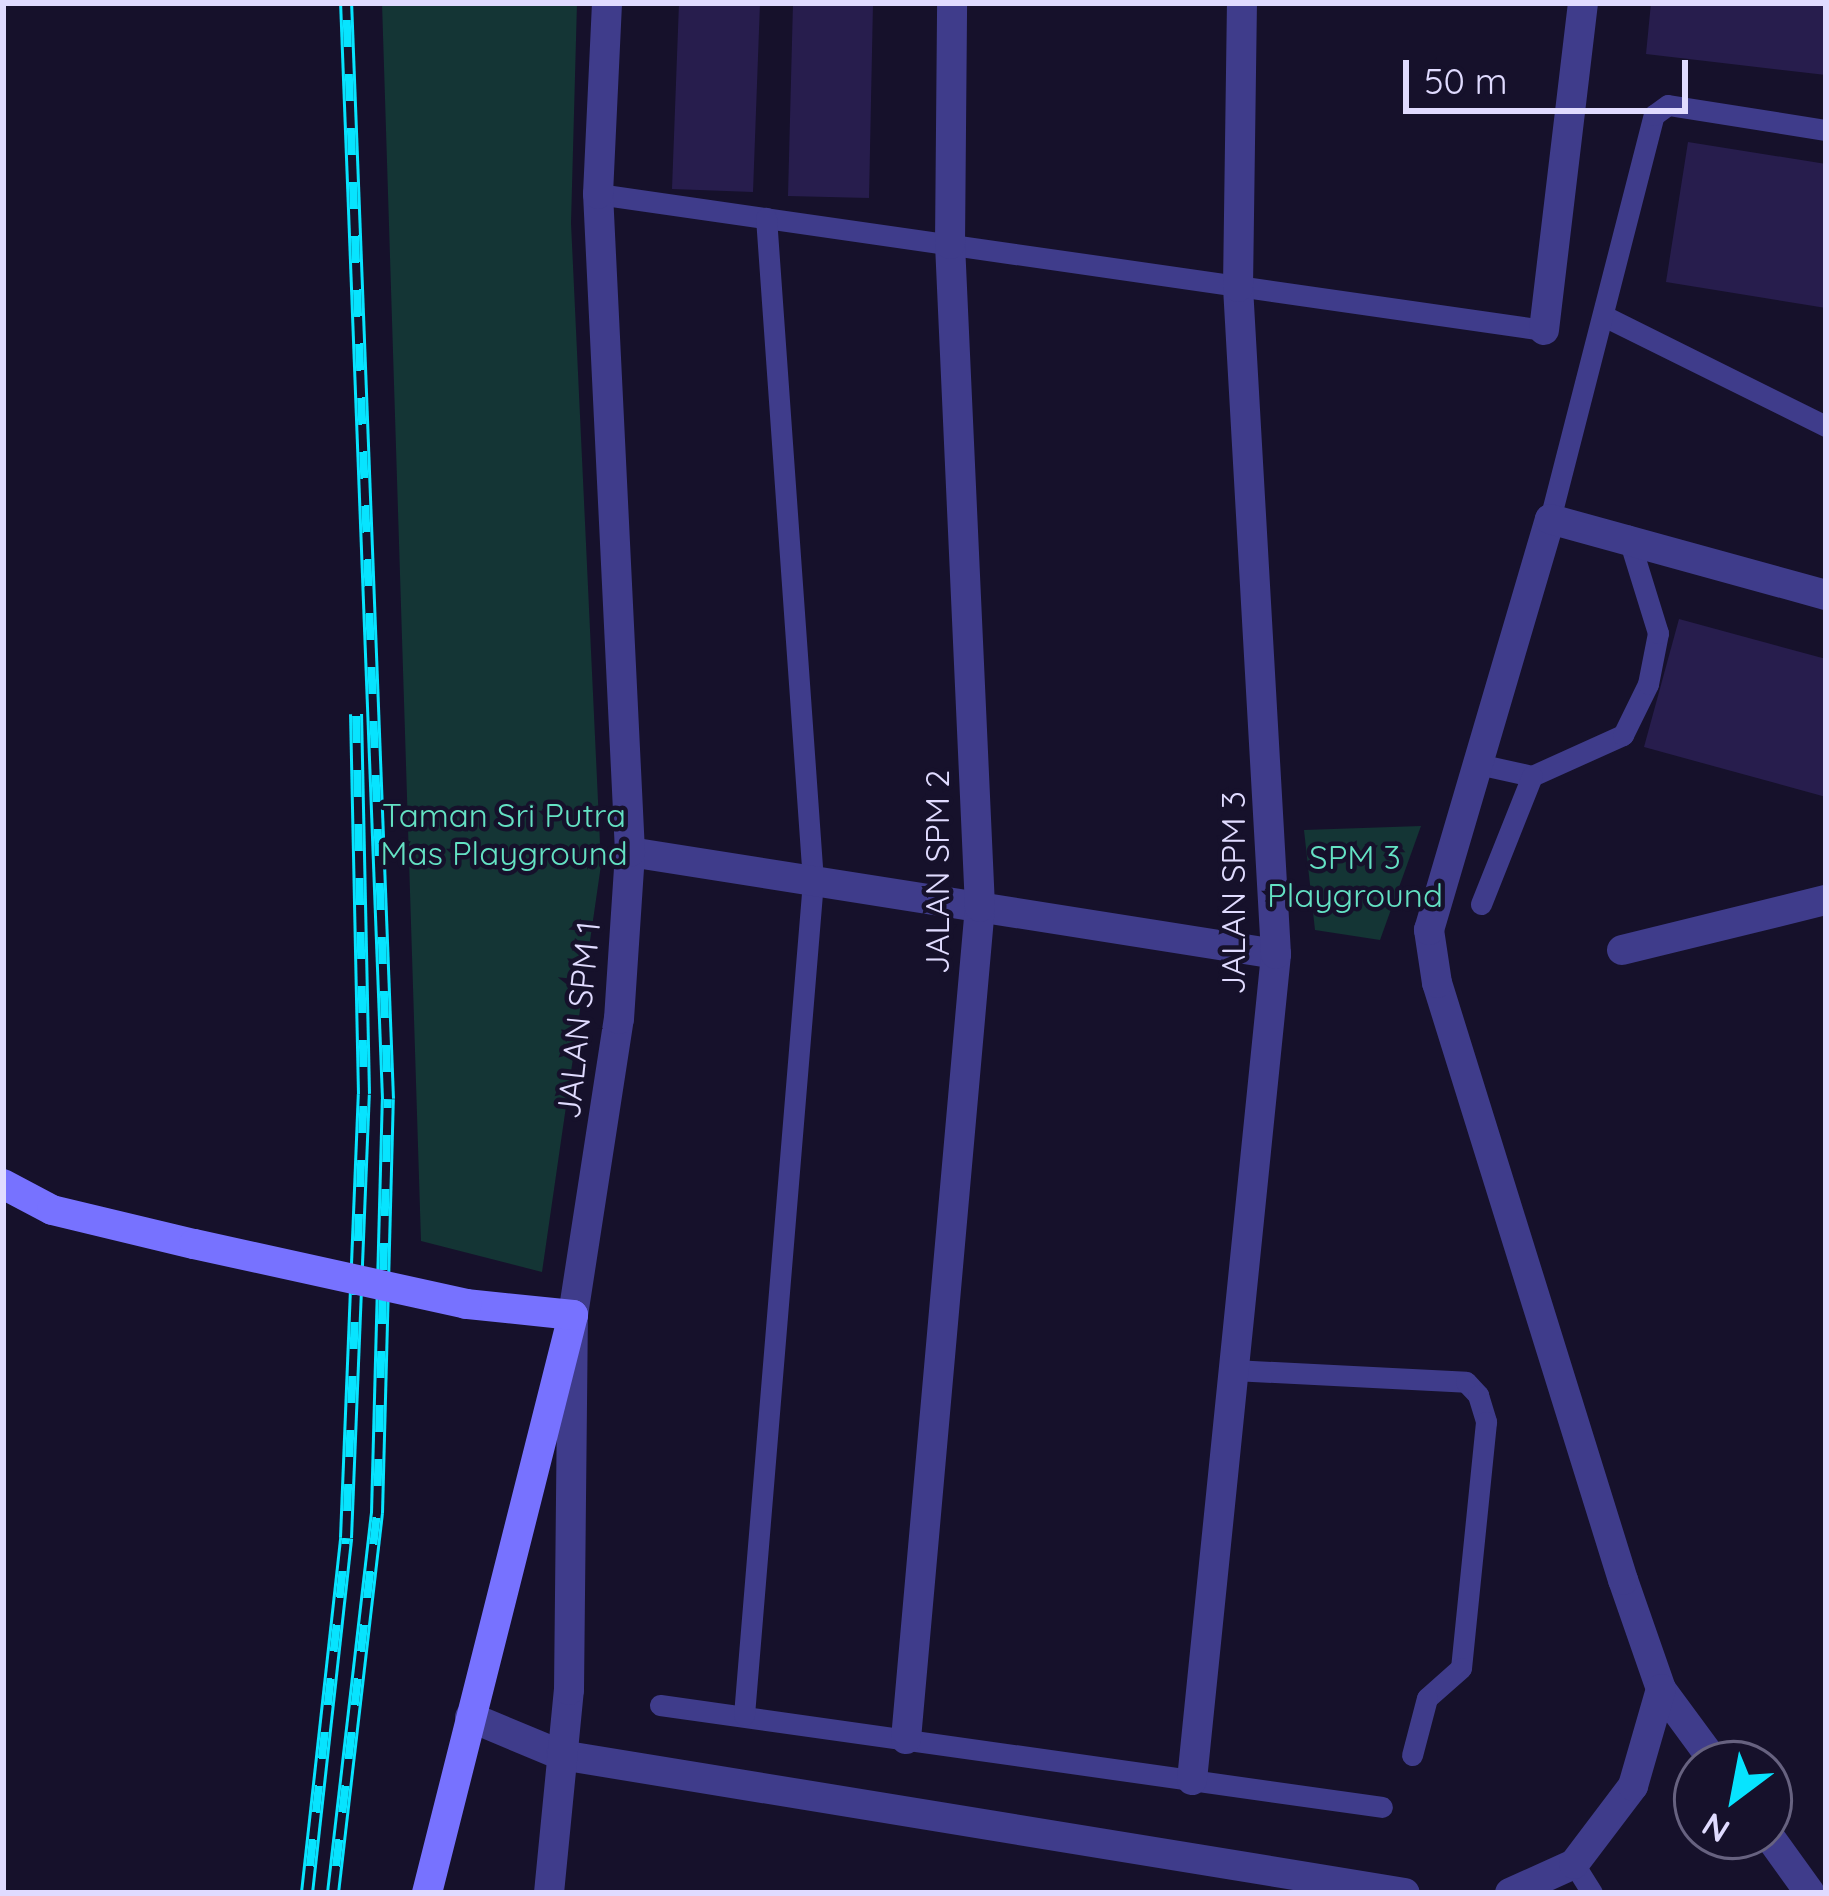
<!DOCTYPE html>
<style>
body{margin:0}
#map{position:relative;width:1829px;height:1896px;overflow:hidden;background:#16112b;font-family:Quicksand,sans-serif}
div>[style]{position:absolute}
.green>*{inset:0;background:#143535}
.building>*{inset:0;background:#271d4d}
.lane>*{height:21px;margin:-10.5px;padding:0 10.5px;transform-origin:10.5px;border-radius:10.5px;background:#3f3c8b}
.street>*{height:30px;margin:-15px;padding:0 15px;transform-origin:15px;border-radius:15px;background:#3f3c8b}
.secondary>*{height:30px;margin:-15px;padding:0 15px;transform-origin:15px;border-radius:15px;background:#7772ff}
.rail>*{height:14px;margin-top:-7px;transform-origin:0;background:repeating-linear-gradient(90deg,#16112b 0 27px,#07e4ff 0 54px);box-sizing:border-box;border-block:3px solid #07e4ff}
.secondary-bridge>*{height:30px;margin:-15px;padding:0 15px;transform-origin:15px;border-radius:15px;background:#7772ff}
span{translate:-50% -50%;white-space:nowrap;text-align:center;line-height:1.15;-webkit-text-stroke:9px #16112b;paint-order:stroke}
.park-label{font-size:33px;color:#64e2c4}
.street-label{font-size:33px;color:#e0dbff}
.frame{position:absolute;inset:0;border:6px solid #e0dbff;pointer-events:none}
.north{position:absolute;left:1673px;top:1740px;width:120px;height:120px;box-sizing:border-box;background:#16112b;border:3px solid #676280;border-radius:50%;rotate:212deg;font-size:33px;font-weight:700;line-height:48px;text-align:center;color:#e0dbff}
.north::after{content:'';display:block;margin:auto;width:42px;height:54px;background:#07e4ff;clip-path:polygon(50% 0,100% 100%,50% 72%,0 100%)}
.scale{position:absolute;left:1403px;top:60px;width:285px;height:54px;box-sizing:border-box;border:6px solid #e0dbff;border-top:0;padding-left:15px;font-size:36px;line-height:42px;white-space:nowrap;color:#e0dbff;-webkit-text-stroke:9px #16112b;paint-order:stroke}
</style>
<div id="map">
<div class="green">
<div style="clip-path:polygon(382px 3px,577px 3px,571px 223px,601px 865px,542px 1272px,421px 1241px)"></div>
<div style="clip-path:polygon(1421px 826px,1380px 940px,1315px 930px,1304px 830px)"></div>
</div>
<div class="building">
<div style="clip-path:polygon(679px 3px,760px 3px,753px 192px,672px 189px)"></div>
<div style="clip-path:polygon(793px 3px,873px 3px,869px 198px,788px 196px)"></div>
<div style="clip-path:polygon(1651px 3px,1826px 3px,1826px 75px,1646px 54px)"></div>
<div style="clip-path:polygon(1688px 142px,1826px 164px,1826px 308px,1666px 282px)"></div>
<div style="clip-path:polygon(1679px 619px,1826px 659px,1826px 797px,1644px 747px)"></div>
</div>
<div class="lane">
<div style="left:598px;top:194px;width:956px;rotate:8.18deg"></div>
<div style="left:1606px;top:317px;width:246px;rotate:26.4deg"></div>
<div style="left:1550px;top:519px;width:417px;rotate:-75.6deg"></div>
<div style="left:1654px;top:115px;width:17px;rotate:-36deg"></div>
<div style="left:1668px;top:105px;width:160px;rotate:9deg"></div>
<div style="left:1478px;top:764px;width:55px;rotate:12.5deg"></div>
<div style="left:1532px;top:776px;width:100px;rotate:-24.3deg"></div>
<div style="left:1623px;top:735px;width:57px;rotate:-63.9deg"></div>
<div style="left:1648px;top:684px;width:52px;rotate:-78.9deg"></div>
<div style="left:1658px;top:633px;width:102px;rotate:-107.2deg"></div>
<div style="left:1481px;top:904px;width:138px;rotate:-68.3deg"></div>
<div style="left:1233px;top:1370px;width:233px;rotate:2.9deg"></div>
<div style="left:1466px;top:1382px;width:18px;rotate:47deg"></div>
<div style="left:1478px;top:1395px;width:28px;rotate:73deg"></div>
<div style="left:1486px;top:1422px;width:247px;rotate:95.8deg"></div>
<div style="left:1461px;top:1668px;width:45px;rotate:138.6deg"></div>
<div style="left:1427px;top:1698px;width:59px;rotate:104.7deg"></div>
<div style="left:660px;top:1705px;width:729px;rotate:8.04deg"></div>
<div style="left:744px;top:1715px;width:837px;rotate:-85.27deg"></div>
<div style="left:813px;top:881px;width:665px;rotate:-94.05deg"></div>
<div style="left:1574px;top:1864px;width:34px;rotate:58deg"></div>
</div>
<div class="street">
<div style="left:1544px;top:330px;width:329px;rotate:-83.2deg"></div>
<div style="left:630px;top:852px;width:654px;rotate:8.97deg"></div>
<div style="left:1622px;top:950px;width:210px;rotate:-13.8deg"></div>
<div style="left:470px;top:1717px;width:99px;rotate:22.7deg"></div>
<div style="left:561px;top:1755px;width:855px;rotate:9.29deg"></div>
<div style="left:906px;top:1739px;width:835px;rotate:-84.92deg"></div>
<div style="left:980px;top:907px;width:664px;rotate:-92.59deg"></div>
<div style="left:950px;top:244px;width:241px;rotate:-89.5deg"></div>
<div style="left:1716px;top:1764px;width:93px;rotate:-126.3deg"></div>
<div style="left:1661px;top:1689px;width:115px;rotate:-109.2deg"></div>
<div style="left:1623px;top:1580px;width:625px;rotate:-107.3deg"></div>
<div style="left:1437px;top:983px;width:54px;rotate:-98.6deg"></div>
<div style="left:1429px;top:930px;width:428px;rotate:-73.6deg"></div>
<div style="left:1550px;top:519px;width:286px;rotate:15.4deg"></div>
<div style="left:1192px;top:1780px;width:830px;rotate:-84.19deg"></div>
<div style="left:1276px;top:954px;width:668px;rotate:-93.26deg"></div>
<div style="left:1238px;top:287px;width:284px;rotate:-89.2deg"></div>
<div style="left:1769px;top:1836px;width:70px;rotate:54.3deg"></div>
<div style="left:549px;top:1893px;width:204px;rotate:-84.4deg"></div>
<div style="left:569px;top:1690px;width:375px;rotate:-89.4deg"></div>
<div style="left:573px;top:1315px;width:300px;rotate:-81.2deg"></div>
<div style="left:619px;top:1019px;width:167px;rotate:-86.2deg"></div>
<div style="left:630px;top:852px;width:659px;rotate:-92.78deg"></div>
<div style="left:598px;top:194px;width:191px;rotate:-87.3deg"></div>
<div style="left:1510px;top:1893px;width:70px;rotate:-24.4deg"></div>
<div style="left:1574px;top:1864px;width:98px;rotate:-52.9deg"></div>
<div style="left:1633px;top:1786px;width:101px;rotate:-73.9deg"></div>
</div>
<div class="secondary">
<div style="left:3px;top:1184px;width:55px;rotate:28deg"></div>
<div style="left:52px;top:1210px;width:146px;rotate:13.5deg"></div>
<div style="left:427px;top:1893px;width:596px;rotate:-75.82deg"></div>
<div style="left:573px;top:1315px;width:108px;rotate:-174.1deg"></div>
</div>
<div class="rail">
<div style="left:307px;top:1893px;width:357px;rotate:-83.7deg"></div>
<div style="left:346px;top:1538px;width:444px;rotate:-87.7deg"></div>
<div style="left:364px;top:1094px;width:380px;rotate:-91.2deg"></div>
<div style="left:333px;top:1893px;width:383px;rotate:-83.4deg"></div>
<div style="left:377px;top:1513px;width:414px;rotate:-88.5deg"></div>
<div style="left:388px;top:1099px;width:1097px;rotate:-92.19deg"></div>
</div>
<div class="secondary-bridge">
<div style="left:194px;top:1244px;width:279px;rotate:12.4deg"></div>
</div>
<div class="park-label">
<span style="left:504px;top:834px">Taman Sri Putra<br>Mas Playground</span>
<span style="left:1355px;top:876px">SPM 3<br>Playground</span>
</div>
<div class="street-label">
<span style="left:937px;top:872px;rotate:-90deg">JALAN SPM 2</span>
<span style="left:1233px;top:893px;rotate:-90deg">JALAN SPM 3</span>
<span style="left:578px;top:1020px;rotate:-84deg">JALAN SPM 1</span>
</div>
<div class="frame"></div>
<div class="north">N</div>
<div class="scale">50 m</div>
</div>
